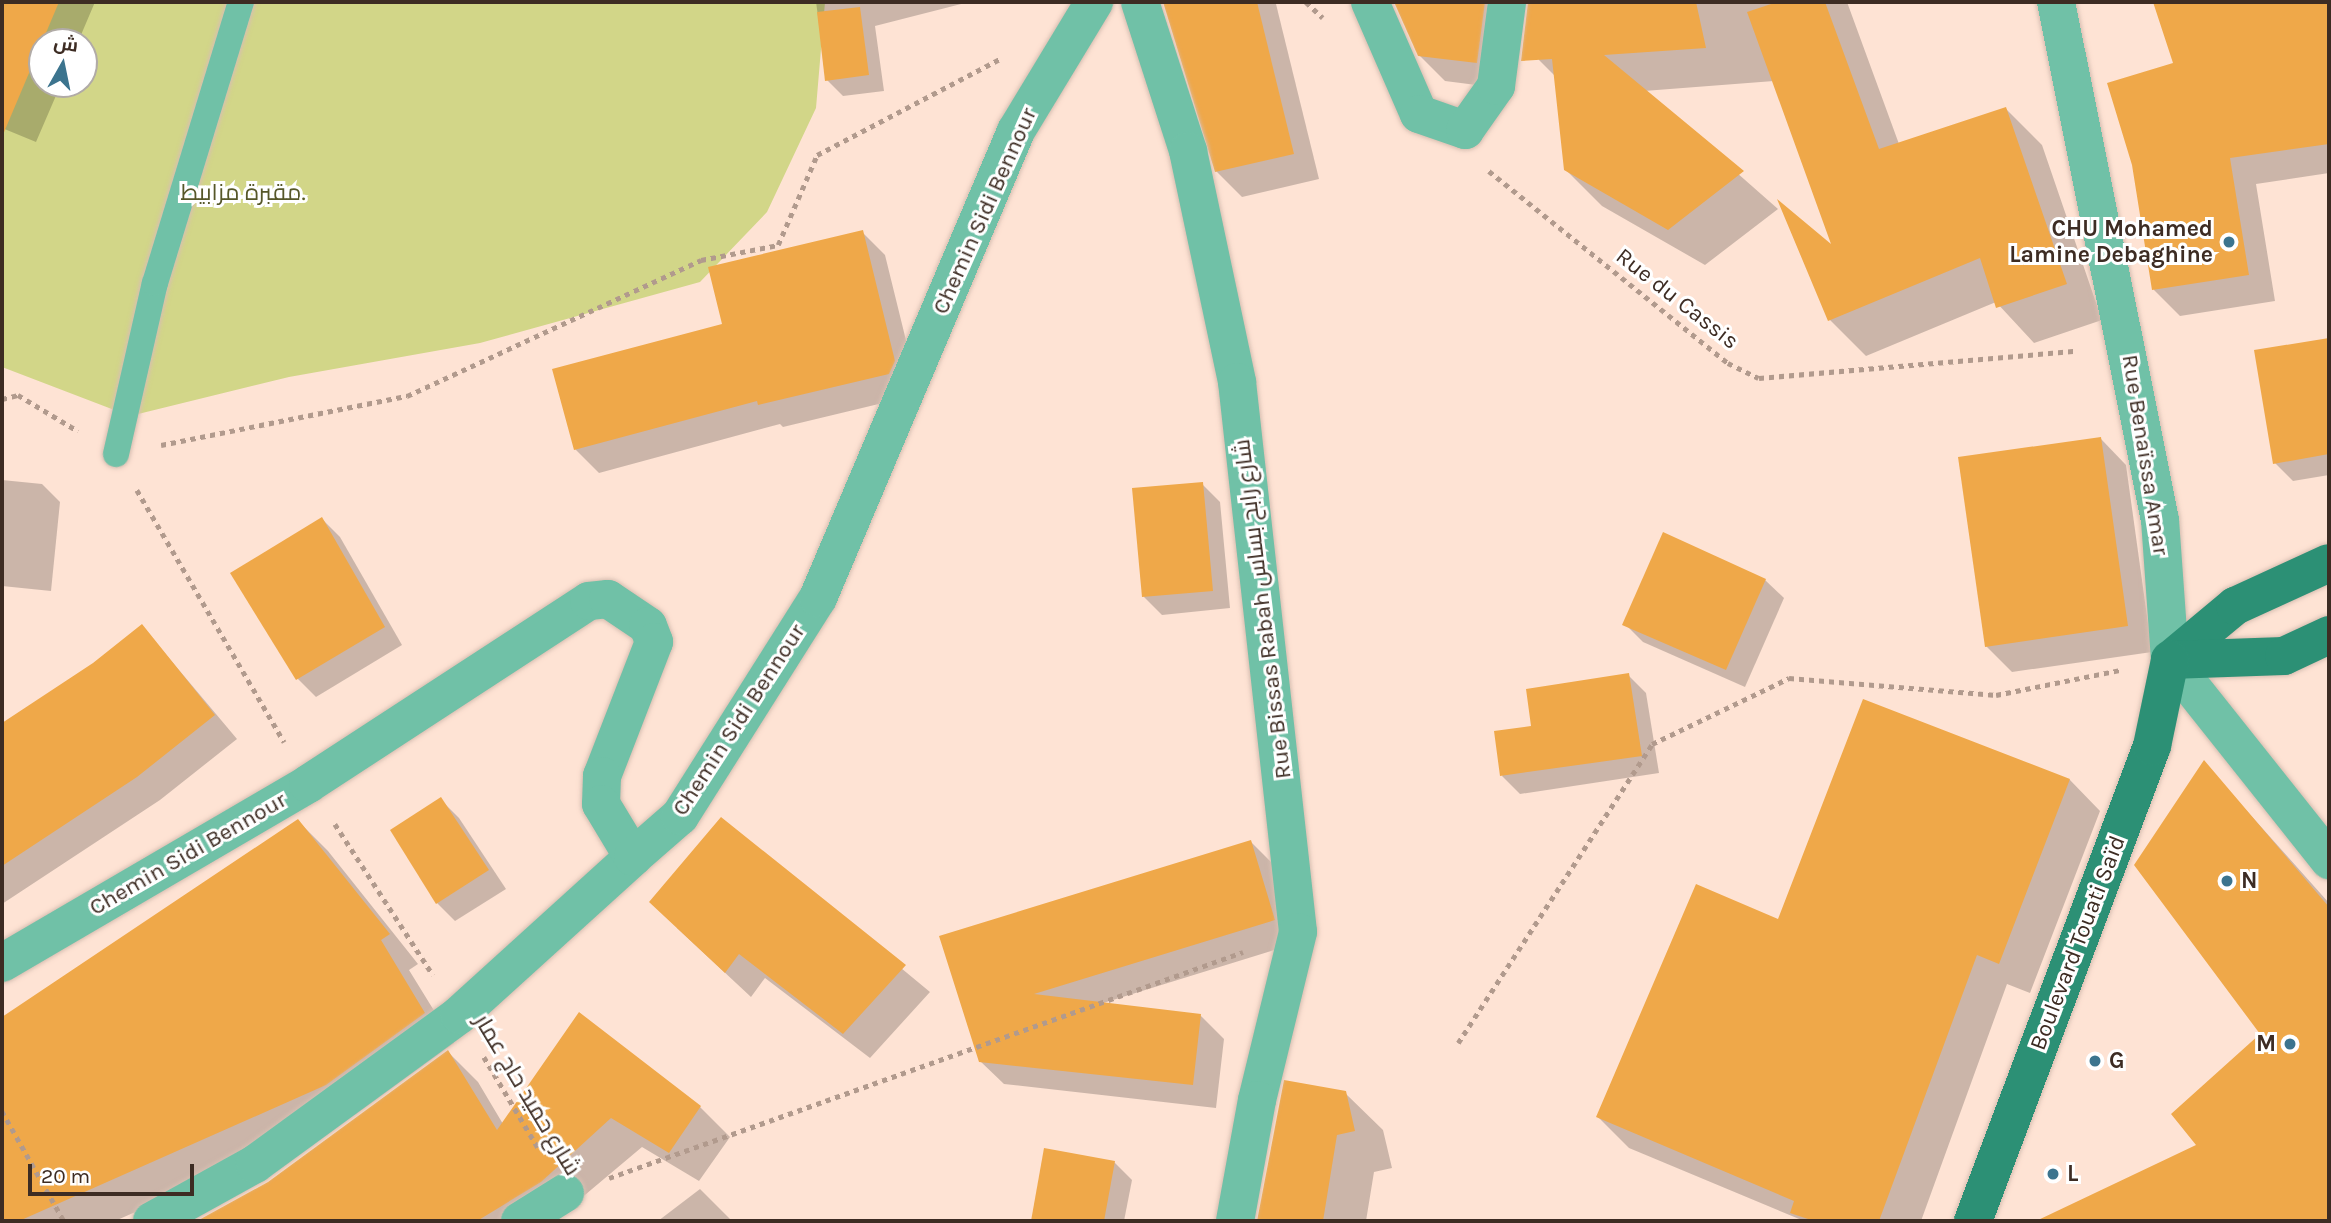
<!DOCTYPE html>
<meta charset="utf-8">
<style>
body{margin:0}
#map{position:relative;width:2331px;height:1223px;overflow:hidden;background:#fee3d4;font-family:Karla,Cairo,sans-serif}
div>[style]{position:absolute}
.green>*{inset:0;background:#d2d688}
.shadow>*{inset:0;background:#0003}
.building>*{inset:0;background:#efa849}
.path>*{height:4.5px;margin-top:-2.25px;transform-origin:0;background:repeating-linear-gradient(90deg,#b19a8d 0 5px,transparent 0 10px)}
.roads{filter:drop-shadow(0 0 2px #d7beb1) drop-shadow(0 0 2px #d7beb1)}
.service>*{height:26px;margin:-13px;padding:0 13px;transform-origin:13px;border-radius:13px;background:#70c1a7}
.minor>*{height:38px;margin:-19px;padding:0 19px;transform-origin:19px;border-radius:19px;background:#70c1a7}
.tertiary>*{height:38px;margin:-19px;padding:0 19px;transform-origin:19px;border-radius:19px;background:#70c1a7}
.primary>*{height:38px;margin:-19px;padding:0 19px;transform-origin:19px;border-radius:19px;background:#2c9075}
.dots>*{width:19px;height:19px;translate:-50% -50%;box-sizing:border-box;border:4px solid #fff;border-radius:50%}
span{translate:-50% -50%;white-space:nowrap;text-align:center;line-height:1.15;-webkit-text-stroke:6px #fff;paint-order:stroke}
.park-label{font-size:23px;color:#565729}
.street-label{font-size:23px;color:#3d2c23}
.poi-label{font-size:23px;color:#3d2c23;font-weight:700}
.right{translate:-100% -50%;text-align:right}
.left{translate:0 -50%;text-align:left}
.frame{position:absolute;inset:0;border:4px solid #3d2c23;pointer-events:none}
.north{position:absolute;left:28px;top:28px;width:70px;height:70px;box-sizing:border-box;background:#fff;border:2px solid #b1aba7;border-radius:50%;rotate:9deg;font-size:19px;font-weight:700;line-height:28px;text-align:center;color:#3d2c23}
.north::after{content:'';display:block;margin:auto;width:24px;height:32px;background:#3c748e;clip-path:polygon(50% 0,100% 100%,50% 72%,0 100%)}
.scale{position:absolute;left:28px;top:1164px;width:166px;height:32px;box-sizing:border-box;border:4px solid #3d2c23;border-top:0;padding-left:9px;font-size:21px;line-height:24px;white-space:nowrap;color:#3d2c23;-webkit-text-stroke:5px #fff;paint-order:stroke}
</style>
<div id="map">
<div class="green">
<div style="clip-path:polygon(evenodd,2px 2px,825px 2px,816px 108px,767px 212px,700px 282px,480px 343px,289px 377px,130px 416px,2px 367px,2px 2px,42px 42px,84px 42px,84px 84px,42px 84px,42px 42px)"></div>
</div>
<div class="shadow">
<div style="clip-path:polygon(2px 2px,95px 2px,78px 42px,42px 42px,42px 84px,61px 84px,36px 142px,2px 128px)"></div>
<div style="clip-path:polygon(816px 2px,969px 2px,875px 26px,884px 91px,843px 96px,827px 80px)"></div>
<div style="clip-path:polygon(1165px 2px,1276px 4px,1319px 179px,1242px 197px,1216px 171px)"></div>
<div style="clip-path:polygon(1396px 2px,1487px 2px,1492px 87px,1445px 81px,1419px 55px)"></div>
<div style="clip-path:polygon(1541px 2px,1847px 2px,1899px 144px,2006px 109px,2042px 145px,2102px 320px,2034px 343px,1996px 302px,1866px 356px,1830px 320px,1835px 250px,1774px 81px,1644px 91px,1778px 209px,1705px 265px,1602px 206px,1565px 169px,1556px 77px,1539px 60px)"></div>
<div style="clip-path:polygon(2154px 2px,2251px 2px,2256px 16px,2329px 6px,2329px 173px,2256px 184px,2275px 301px,2180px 316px,2154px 290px,2175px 64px)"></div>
<div style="clip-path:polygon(862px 232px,885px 255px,917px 385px,912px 396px,783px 427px,780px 424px,599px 473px,575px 449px,724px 325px)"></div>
<div style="clip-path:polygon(2329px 340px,2329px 475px,2293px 481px,2275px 463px,2256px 352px)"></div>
<div style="clip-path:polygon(2101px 439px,2126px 465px,2152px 652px,2012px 672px,1986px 646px)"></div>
<div style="clip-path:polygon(2px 480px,42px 484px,60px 502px,51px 591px,2px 586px)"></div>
<div style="clip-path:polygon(1202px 484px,1220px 502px,1230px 608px,1162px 615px,1144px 597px)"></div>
<div style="clip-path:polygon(322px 519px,340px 537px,402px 645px,316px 697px,298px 679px)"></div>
<div style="clip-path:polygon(1765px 580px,1784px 598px,1745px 687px,1643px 642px,1625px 624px)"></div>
<div style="clip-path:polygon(142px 626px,237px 739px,160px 800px,2px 904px,2px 725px,94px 664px)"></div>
<div style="clip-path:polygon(1628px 675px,1646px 693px,1659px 773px,1520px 794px,1502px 776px,1533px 728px)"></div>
<div style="clip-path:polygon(1864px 702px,2070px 780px,2100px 811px,2030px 993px,2007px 984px,1921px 1221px,1804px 1221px,1629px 1148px,1598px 1117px,1779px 921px)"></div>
<div style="clip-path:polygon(2204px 763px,2329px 903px,2329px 1221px,2053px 1221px,2068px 1208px,2198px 1145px,2263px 1034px)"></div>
<div style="clip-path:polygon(441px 800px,459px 818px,506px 889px,455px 921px,437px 903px,392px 831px)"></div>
<div style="clip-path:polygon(722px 820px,930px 992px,870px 1058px,765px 978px,751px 997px,677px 928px)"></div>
<div style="clip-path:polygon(298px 821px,328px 851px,418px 964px,409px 970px,454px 1043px,356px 1114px,115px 1221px,2px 1221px,2px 1019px)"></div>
<div style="clip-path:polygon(1251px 842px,1274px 865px,1297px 943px,1100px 1004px,1200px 1015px,1224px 1039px,1216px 1108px,1004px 1084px,980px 1061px,941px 937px)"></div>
<div style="clip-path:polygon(448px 1052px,478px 1082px,503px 1124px,700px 1107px,730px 1137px,699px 1181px,642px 1147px,554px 1221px,207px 1221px,269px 1183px)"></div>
<div style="clip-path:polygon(1286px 1082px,1345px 1093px,1383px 1130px,1392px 1168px,1374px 1172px,1366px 1221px,1259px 1221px)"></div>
<div style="clip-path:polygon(1045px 1150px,1114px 1162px,1132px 1180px,1124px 1221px,1032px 1221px)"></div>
<div style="clip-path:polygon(700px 1189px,732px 1221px,658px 1221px)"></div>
</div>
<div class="building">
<div style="clip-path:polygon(2px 2px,59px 2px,2px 137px)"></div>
<div style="clip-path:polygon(1163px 2px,1257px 2px,1294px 154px,1215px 172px)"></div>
<div style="clip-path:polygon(1394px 2px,1485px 2px,1477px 63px,1418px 56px)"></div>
<div style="clip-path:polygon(1528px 2px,1696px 2px,1706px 48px,1604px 55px,1744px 171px,1668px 230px,1564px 170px,1552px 59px,1521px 61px)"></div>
<div style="clip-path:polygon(1777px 2px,1825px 2px,1879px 149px,2006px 107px,2067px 284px,1996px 308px,1980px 258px,1828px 321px,1777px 199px,1831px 244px,1747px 12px)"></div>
<div style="clip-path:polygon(2153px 2px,2329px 2px,2329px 144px,2230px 158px,2249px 275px,2152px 290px,2132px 165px,2107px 83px,2173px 63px)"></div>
<div style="clip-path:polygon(860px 7px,869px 75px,825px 81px,817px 12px)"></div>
<div style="clip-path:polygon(863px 230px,895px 361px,889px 374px,758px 405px,757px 401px,574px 450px,552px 369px,722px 324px,708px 267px)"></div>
<div style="clip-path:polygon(2329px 338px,2329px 454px,2273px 464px,2254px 350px)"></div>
<div style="clip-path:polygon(2101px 437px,2128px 626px,1985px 647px,1958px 457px)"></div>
<div style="clip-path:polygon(1203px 482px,1213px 591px,1142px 597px,1132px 488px)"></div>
<div style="clip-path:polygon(322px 517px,385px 627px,296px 680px,230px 573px)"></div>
<div style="clip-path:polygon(1663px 532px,1766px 579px,1726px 670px,1622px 625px)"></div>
<div style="clip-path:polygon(142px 624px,215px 715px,137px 777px,2px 866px,2px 723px,93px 663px)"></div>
<div style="clip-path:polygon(1629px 673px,1642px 756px,1500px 776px,1494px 731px,1531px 726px,1526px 689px)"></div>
<div style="clip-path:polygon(1863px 699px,2070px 779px,1999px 964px,1977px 955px,1879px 1221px,1814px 1221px,1790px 1213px,1794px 1201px,1596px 1117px,1696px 884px,1778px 919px)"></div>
<div style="clip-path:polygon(2204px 760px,2329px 907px,2329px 1221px,2036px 1221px,2196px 1145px,2171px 1114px,2260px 1034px,2134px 865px)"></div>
<div style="clip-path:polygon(441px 797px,489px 870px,436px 904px,390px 830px)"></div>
<div style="clip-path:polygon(721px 817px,906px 965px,843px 1034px,739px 954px,725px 973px,649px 902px)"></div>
<div style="clip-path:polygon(298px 819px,390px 934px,381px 940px,425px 1013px,326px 1085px,19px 1221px,2px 1221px,2px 1017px)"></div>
<div style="clip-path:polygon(1251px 840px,1275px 920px,1034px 994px,1201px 1014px,1193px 1085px,979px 1062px,939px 936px)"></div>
<div style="clip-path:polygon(579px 1012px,701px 1106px,669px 1153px,611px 1118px,541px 1182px,477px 1221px,197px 1221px,268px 1182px,448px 1050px,497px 1130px)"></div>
<div style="clip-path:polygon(1284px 1080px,1346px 1091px,1355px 1131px,1337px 1135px,1323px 1221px,1257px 1221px)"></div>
<div style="clip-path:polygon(1044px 1148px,1115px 1161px,1104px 1221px,1031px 1221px)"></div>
</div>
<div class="path">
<div style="left:1306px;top:2px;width:23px;rotate:43deg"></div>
<div style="left:1489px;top:171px;width:307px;rotate:38.8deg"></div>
<div style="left:1728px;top:363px;width:34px;rotate:26deg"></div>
<div style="left:1759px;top:378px;width:318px;rotate:-4.9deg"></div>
<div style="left:2px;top:399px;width:16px;rotate:-14deg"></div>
<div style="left:18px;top:395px;width:70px;rotate:31deg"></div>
<div style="left:161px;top:445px;width:251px;rotate:-11.3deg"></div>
<div style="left:407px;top:396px;width:324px;rotate:-24.8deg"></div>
<div style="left:701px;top:260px;width:78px;rotate:-11deg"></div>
<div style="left:778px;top:245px;width:98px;rotate:-66.6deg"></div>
<div style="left:817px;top:155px;width:209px;rotate:-27.7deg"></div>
<div style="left:137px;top:490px;width:292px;rotate:59.7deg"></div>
<div style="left:335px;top:824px;width:180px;rotate:57deg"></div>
<div style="left:1458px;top:1043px;width:356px;rotate:-57deg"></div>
<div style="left:1652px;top:744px;width:152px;rotate:-25.7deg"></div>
<div style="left:1789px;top:678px;width:208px;rotate:4.7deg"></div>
<div style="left:1996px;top:695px;width:126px;rotate:-11.4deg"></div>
<div style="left:484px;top:1057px;width:109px;rotate:59.2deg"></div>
<div style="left:2px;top:1111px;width:126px;rotate:60.6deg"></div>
<div style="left:609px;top:1178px;width:673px;rotate:-19.62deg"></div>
</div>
<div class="roads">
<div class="service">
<div style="left:116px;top:454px;width:175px;rotate:-77.2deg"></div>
<div style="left:155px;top:283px;width:294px;rotate:-73deg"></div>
</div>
<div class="minor">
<div style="left:1140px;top:2px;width:157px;rotate:72.1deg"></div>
<div style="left:1188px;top:151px;width:236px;rotate:78deg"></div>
<div style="left:1237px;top:382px;width:553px;rotate:83.67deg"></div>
<div style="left:1298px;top:932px;width:173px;rotate:103.7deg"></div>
<div style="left:1257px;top:1100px;width:123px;rotate:100.3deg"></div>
<div style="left:1370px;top:2px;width:122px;rotate:66.4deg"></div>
<div style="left:1419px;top:114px;width:49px;rotate:19.2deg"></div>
<div style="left:1465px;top:130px;width:54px;rotate:-54.8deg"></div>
<div style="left:1496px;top:86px;width:85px;rotate:-82.5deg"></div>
<div style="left:2170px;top:660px;width:256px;rotate:51.5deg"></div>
<div style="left:152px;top:1221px;width:118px;rotate:-29deg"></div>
<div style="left:255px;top:1164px;width:253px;rotate:-36.1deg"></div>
<div style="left:459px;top:1015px;width:235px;rotate:-42.2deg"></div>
<div style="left:520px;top:1221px;width:53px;rotate:-31.9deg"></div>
</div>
<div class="tertiary">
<div style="left:2056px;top:2px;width:528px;rotate:78.65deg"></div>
<div style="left:2160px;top:520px;width:140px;rotate:85.9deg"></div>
<div style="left:2px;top:963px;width:355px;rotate:-30.3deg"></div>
<div style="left:308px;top:784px;width:335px;rotate:-33.1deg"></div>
<div style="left:589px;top:601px;width:19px;rotate:-6deg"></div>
<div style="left:608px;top:599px;width:48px;rotate:34deg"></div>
<div style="left:648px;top:626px;width:17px;rotate:69deg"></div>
<div style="left:654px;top:642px;width:144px;rotate:111.2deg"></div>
<div style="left:602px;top:776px;width:28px;rotate:92deg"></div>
<div style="left:601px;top:804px;width:62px;rotate:58.9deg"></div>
<div style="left:633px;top:857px;width:62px;rotate:-41.1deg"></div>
<div style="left:680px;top:816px;width:258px;rotate:-57.7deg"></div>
<div style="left:818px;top:598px;width:507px;rotate:-67.02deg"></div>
<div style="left:1016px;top:131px;width:151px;rotate:-58.8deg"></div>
</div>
<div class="primary">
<div style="left:2170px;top:660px;width:85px;rotate:-39.7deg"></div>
<div style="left:2235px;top:606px;width:103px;rotate:-24.6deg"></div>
<div style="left:2170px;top:660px;width:114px;rotate:-2deg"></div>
<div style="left:2284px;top:656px;width:50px;rotate:-25deg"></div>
<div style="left:1973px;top:1221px;width:508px;rotate:-69.35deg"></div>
<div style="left:2152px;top:746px;width:88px;rotate:-78.2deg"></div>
</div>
</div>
<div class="dots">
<div style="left:2229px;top:242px;background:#3c748e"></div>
<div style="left:2227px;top:881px;background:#3c748e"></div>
<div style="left:2290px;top:1044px;background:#3c748e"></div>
<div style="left:2095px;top:1061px;background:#3c748e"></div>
<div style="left:2053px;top:1174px;background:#3c748e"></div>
</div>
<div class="park-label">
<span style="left:243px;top:193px">مقبرة مزابيط.</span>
</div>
<div class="street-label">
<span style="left:985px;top:211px;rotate:-66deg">Chemin Sidi Bennour</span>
<span style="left:1677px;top:299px;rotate:38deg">Rue du Cassis</span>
<span style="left:2145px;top:455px;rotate:81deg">Rue Benaïssa Amar</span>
<span style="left:1263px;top:609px;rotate:-97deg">Rue Bissas Rabah شارع رابح بساس</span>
<span style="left:739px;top:720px;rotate:-57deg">Chemin Sidi Bennour</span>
<span style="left:188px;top:854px;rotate:-30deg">Chemin Sidi Bennour</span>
<span style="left:2078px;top:943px;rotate:-69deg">Boulevard Touati Saïd</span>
<span style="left:527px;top:1095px;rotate:59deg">شارع حميد حاج عمار</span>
</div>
<div class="poi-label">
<span class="right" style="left:2213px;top:242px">CHU Mohamed<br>Lamine Debaghine</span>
<span class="left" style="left:2241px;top:881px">N</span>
<span class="right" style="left:2276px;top:1044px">M</span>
<span class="left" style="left:2109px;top:1061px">G</span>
<span class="left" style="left:2067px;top:1174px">L</span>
</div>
<div class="frame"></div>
<div class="north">ش</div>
<div class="scale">20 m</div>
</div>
